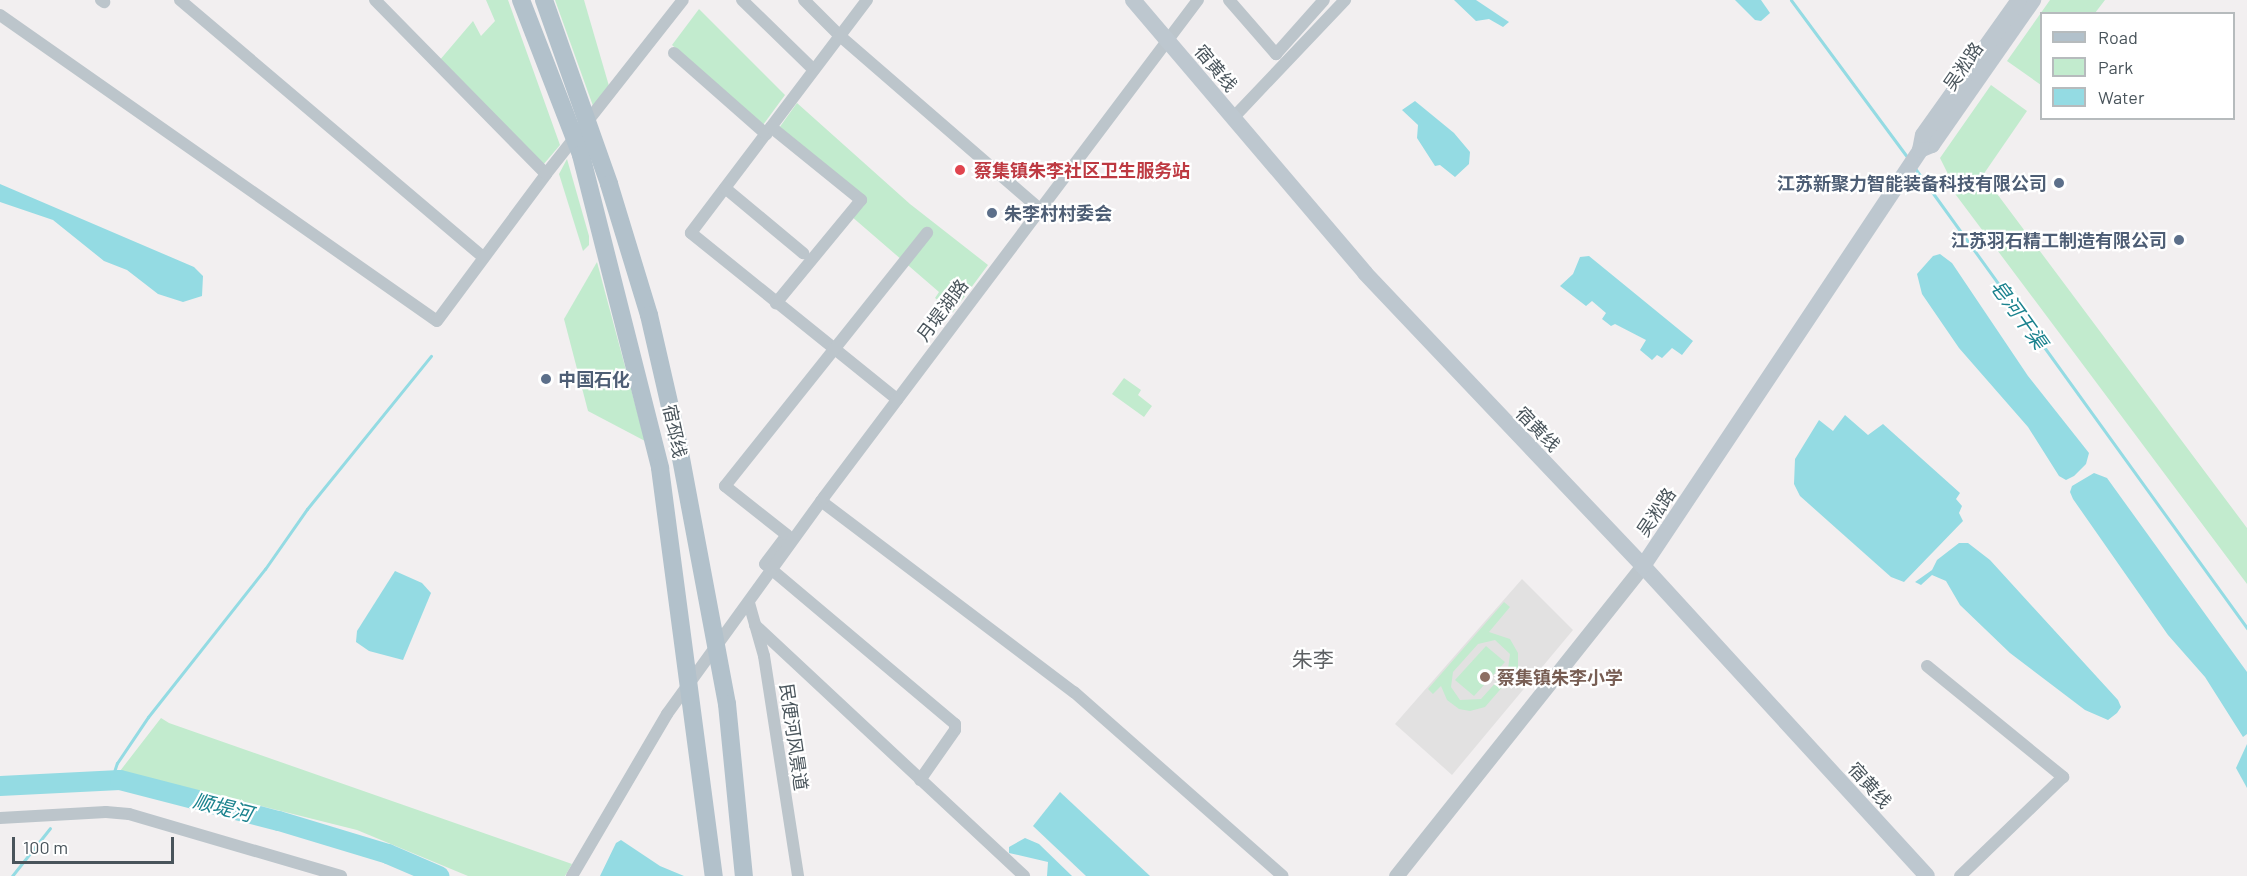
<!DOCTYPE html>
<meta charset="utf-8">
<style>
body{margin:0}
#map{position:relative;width:2247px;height:876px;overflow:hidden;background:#f2eff0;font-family:Barlow,"Noto Sans SC",sans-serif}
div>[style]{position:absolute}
.education>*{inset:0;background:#e2e1e1}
.green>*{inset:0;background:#c2ebce}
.water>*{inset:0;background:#94dbe3}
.stream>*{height:3px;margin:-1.5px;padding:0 1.5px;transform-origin:1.5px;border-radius:1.5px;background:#94dbe3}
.river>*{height:20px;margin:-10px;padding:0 10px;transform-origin:10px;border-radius:10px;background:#94dbe3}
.minor>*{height:12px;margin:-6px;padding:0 6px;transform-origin:6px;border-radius:6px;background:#bcc5cb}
.tertiary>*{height:15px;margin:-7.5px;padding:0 7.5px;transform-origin:7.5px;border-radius:7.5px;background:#bcc5cb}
.secondary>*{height:16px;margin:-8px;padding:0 8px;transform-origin:8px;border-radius:8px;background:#bdc7cf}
.primary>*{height:18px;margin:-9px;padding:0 9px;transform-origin:9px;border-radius:9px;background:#b2c1cb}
.dots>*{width:16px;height:16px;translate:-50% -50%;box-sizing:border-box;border:3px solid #fff;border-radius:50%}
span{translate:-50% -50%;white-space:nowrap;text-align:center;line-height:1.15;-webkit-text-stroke:4.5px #fff;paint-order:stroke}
.street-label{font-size:18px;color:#49545b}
.health-label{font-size:18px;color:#be3a42;font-weight:700}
.left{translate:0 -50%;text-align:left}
.service-label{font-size:18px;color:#4e5e75;font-weight:700}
.right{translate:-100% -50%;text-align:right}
.education-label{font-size:18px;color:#785e54;font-weight:700}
.water-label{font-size:20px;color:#1a828e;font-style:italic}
.quarter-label{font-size:21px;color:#5d6063}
.legend{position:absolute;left:2040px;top:12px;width:195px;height:108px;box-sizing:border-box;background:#fff;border:2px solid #b6bbbd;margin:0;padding:8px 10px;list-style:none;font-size:18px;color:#49545b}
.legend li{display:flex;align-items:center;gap:12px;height:30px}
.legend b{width:30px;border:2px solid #b6bbbd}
.scale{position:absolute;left:12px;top:837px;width:162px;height:27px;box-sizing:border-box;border:3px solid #49545b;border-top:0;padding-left:8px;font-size:18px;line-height:21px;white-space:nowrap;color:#49545b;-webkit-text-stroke:4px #fff;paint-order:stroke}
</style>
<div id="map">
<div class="education">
<div style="clip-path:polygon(1522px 579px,1573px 630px,1452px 775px,1395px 724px)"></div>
</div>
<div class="green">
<div style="clip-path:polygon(486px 0,508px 0,560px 145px,543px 165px,439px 61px,473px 21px,481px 36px,495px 21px)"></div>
<div style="clip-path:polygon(555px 0,584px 0,609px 86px,593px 106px)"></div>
<div style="clip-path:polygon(2050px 0,2105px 0,2095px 13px,2042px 14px,2041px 85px,2007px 61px)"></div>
<div style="clip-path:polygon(699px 9px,785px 95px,763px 125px,672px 45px)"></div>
<div style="clip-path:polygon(1991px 85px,2027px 111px,1983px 175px,2247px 528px,2247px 584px,1947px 183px,1951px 180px,1940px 158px)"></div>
<div style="clip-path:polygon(797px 103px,910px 204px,988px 265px,953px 312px,935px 298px,939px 292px,851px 216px,865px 199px,779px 128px)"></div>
<div style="clip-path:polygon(567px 159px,589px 236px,589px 245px,583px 251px,559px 174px)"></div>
<div style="clip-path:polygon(597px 262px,645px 441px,588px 411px,564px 319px)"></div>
<div style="clip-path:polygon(1124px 378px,1141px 390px,1138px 395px,1152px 406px,1144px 417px,1112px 394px)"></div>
<div style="clip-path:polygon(evenodd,1504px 602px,1510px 607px,1489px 632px,1510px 639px,1518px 653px,1518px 669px,1485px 707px,1470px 711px,1459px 709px,1447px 700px,1441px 686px,1433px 694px,1428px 689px,1504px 602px,1495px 640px,1510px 654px,1508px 669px,1481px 699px,1460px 700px,1451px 687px,1453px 672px,1478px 644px,1495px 640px)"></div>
<div style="clip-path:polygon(1486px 646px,1505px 662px,1474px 696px,1455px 680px)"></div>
<div style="clip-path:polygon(161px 718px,169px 723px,572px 864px,565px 876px,468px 876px,357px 830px,120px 771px)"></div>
</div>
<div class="water">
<div style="clip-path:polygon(1454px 0,1476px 0,1509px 22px,1503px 27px,1489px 19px,1476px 21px)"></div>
<div style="clip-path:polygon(1735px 0,1761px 0,1770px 13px,1761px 21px,1755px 20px)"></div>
<div style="clip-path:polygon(1415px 101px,1454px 133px,1470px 152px,1469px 164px,1455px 177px,1440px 165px,1435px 166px,1417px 138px,1418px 125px,1402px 110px)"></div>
<div style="clip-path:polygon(0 184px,194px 267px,203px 276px,202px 296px,183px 302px,158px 294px,127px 270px,104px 261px,53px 220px,0 202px)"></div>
<div style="clip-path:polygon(1940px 254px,1952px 263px,2028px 376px,2089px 453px,2086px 464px,2074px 476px,2066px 480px,2059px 476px,2028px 427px,1959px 348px,1922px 294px,1917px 274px,1933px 256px)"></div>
<div style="clip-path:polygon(1589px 256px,1693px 341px,1682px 355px,1672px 348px,1662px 358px,1657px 355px,1652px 360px,1640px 350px,1646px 340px,1615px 324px,1611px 326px,1602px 319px,1606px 313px,1592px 301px,1586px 306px,1560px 286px,1573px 274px,1580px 257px)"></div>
<div style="clip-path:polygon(1845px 415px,1868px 435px,1883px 424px,1960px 493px,1956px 499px,1962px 506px,1959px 513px,1963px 521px,1904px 582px,1891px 577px,1837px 529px,1800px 496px,1794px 484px,1795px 459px,1819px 420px,1833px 431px)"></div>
<div style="clip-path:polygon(2094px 473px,2107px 478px,2247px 672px,2247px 734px,2243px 737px,2205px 677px,2168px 635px,2073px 499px,2070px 492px,2072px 486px)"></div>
<div style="clip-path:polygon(1959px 543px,1968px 543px,1990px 560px,2118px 700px,2121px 707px,2117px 713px,2108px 720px,2085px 710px,2010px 653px,1960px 605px,1946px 581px,1932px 575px,1921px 585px,1915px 582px,1932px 570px,1937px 560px)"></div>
<div style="clip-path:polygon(395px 571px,422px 583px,431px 593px,403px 660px,369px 651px,356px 642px,357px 631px)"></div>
<div style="clip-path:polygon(2247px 744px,2247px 788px,2236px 768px)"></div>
<div style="clip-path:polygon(1060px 792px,1150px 876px,1086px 876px,1033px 826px)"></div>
<div style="clip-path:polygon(1025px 838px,1039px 844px,1072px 876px,1047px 876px,1048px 862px,1009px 853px,1009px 847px)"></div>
<div style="clip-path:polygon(621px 840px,660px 866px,684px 876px,600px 876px,616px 843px)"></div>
</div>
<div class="stream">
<div style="left:1791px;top:0;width:195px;rotate:53.5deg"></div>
<div style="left:1914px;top:167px;width:569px;rotate:54.16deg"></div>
<div style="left:111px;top:781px;width:19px;rotate:-72deg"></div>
<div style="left:117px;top:763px;width:55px;rotate:-56deg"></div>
<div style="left:148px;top:717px;width:189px;rotate:-51.7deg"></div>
<div style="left:265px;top:569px;width:73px;rotate:-55deg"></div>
<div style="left:307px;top:509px;width:197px;rotate:-51deg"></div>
<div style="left:12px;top:876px;width:61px;rotate:-51.6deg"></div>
</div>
<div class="river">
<div style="left:0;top:786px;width:120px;rotate:-2.9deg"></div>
<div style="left:120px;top:780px;width:164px;rotate:14.5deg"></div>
<div style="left:279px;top:821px;width:114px;rotate:16.8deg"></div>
<div style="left:388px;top:854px;width:56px;rotate:23.3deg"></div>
</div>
<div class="minor">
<div style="left:101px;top:0;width:4px;rotate:34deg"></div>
<div style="left:180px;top:0;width:397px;rotate:40.3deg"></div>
<div style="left:375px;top:0;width:244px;rotate:45.5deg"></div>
<div style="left:742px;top:0;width:100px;rotate:44.2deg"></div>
<div style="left:804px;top:0;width:51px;rotate:45deg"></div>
<div style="left:840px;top:36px;width:264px;rotate:40.9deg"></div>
<div style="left:867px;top:0;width:292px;rotate:127.1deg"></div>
<div style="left:691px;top:233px;width:265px;rotate:38.9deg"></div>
<div style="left:1229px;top:0;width:72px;rotate:49deg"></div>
<div style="left:1276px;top:54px;width:72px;rotate:-48.4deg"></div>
<div style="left:0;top:15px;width:533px;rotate:35deg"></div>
<div style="left:437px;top:321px;width:183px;rotate:-53.4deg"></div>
<div style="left:546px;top:174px;width:221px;rotate:-51.8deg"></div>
<div style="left:674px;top:53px;width:123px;rotate:41.4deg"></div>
<div style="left:1233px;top:118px;width:163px;rotate:-46.5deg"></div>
<div style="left:771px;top:127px;width:116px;rotate:39deg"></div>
<div style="left:861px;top:200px;width:134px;rotate:129.5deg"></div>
<div style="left:725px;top:188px;width:102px;rotate:39.8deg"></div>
<div style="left:821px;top:501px;width:317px;rotate:37.1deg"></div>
<div style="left:1074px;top:692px;width:278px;rotate:41.4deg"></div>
<div style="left:749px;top:603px;width:55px;rotate:74.2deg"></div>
<div style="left:764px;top:656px;width:223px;rotate:81.2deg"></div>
<div style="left:755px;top:625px;width:368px;rotate:43deg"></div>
<div style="left:1927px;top:666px;width:176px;rotate:39.2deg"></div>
<div style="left:2063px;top:777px;width:143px;rotate:136.1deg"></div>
<div style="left:920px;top:780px;width:61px;rotate:-55deg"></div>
<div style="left:955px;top:730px;width:6px;rotate:-90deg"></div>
<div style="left:955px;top:724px;width:248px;rotate:-139.9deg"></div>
<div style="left:765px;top:564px;width:36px;rotate:-53deg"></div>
<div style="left:787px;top:535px;width:79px;rotate:-141.7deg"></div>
<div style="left:725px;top:486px;width:324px;rotate:-51.4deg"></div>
<div style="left:0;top:818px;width:106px;rotate:-3.2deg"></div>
<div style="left:106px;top:812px;width:23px;rotate:5deg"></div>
<div style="left:129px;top:814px;width:221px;rotate:16.3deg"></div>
<div style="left:572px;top:876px;width:188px;rotate:-59.6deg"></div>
<div style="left:667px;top:714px;width:268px;rotate:-54.1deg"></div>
<div style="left:824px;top:497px;width:622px;rotate:-53.04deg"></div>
</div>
<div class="tertiary">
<div style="left:1396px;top:876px;width:396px;rotate:-51.5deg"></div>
</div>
<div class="secondary">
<div style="left:1133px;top:0;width:358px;rotate:49.6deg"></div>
<div style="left:1365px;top:273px;width:404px;rotate:46.5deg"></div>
<div style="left:1643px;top:566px;width:420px;rotate:47.5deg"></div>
<div style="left:1920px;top:150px;width:13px;rotate:-23deg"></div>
<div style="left:1932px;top:145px;width:177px;rotate:-55.1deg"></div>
<div style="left:1643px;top:566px;width:500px;rotate:-56.3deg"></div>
<div style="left:1920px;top:150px;width:15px;rotate:-79deg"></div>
<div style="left:1923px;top:135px;width:166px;rotate:-54.6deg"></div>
</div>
<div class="primary">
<div style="left:521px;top:0;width:166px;rotate:68.8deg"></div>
<div style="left:581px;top:155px;width:323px;rotate:75.8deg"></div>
<div style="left:660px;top:468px;width:412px;rotate:82.5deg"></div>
<div style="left:544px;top:0;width:195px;rotate:70.5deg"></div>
<div style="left:609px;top:184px;width:137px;rotate:73deg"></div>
<div style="left:649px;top:315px;width:125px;rotate:77.1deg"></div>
<div style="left:677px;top:437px;width:272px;rotate:79.4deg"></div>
<div style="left:727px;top:704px;width:173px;rotate:84.4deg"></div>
</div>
<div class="dots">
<div style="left:960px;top:170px;background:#e0444e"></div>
<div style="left:2059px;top:183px;background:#5c6f8a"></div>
<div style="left:992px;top:213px;background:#5c6f8a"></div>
<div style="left:2179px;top:240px;background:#5c6f8a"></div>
<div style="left:546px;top:379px;background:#5c6f8a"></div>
<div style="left:1485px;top:677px;background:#8d6e63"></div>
</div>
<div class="street-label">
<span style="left:1963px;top:66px;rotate:-55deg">吴淞路</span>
<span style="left:1216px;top:68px;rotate:50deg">宿黄线</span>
<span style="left:942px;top:310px;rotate:-53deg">月堤湖路</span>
<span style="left:1538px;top:429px;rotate:46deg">宿黄线</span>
<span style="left:675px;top:431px;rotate:78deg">宿邳线</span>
<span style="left:1656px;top:512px;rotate:-56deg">吴淞路</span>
<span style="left:794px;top:737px;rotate:82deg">民便河风景道</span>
<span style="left:1870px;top:785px;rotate:48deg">宿黄线</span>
</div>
<div class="health-label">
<span class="left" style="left:974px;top:170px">蔡集镇朱李社区卫生服务站</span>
</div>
<div class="service-label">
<span class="right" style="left:2047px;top:183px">江苏新聚力智能装备科技有限公司</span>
<span class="left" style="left:1004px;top:213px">朱李村村委会</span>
<span class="right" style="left:2167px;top:240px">江苏羽石精工制造有限公司</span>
<span class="left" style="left:558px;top:379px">中国石化</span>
</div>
<div class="education-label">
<span class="left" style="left:1497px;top:677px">蔡集镇朱李小学</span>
</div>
<div class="water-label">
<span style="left:2019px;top:314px;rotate:54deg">皂河干渠</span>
<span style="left:223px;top:807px;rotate:14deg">顺堤河</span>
</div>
<div class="quarter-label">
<span style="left:1313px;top:659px">朱李</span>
</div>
<ul class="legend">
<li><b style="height:8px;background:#b2c1cb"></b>Road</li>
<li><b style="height:16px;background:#c2ebce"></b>Park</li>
<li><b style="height:16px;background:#94dbe3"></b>Water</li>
</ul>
<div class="scale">100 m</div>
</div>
